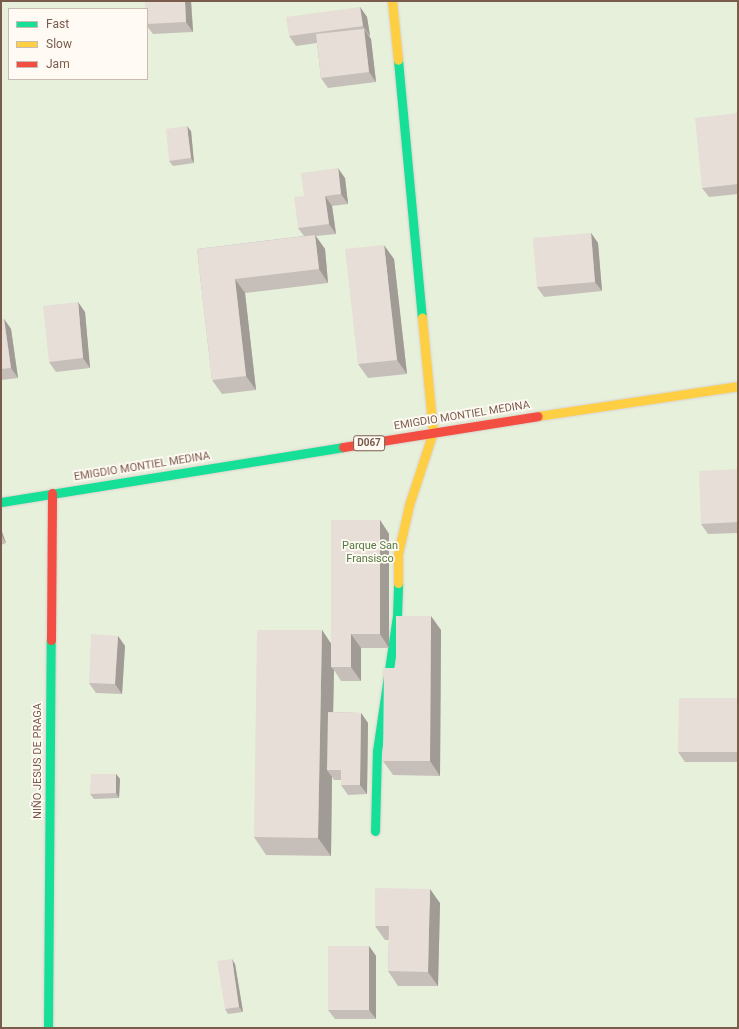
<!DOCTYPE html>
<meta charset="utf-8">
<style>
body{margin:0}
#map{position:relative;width:739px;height:1029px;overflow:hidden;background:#f9f5f0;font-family:Roboto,sans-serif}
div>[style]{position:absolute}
.green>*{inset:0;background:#e7f0db}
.roads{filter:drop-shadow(0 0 1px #d9d2cb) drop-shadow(0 0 1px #d9d2cb)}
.fast>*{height:9px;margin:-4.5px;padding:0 4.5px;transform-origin:4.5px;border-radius:4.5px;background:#16e098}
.slow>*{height:9px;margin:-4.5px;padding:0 4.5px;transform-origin:4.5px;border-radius:4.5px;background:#ffcf43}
.jam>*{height:9px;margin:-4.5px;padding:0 4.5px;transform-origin:4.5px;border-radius:4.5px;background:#f24e42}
.wall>*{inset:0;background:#c6bfb9}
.shaded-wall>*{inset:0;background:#a19b96}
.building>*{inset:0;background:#e6ded7}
span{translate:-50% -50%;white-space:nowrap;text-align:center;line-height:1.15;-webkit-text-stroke:3.5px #fffaf3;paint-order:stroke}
.shield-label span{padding:1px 3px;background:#fffaf3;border:1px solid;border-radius:3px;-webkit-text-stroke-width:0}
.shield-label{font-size:10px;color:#7a5c4d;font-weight:700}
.street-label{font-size:11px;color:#7a5c4d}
.park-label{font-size:11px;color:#537a41}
.frame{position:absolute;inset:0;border:2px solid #7a5c4d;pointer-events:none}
.legend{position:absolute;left:8px;top:8px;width:140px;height:72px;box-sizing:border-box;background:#fffaf3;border:1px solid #cabbb1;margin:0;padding:5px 7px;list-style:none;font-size:12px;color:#7a5c4d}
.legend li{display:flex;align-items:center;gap:8px;height:20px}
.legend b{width:20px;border:1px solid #cabbb1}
</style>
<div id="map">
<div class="green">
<div style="clip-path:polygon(evenodd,1px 1px,738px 1px,738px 1028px,1px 1028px,1px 1px,9px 9px,147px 9px,147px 79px,9px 79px,9px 9px)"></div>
</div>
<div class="roads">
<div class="fast">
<div style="left:398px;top:60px;width:259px;rotate:84.7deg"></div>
<div style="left:1px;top:502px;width:346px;rotate:-9.1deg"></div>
<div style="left:375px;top:831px;width:80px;rotate:-88.6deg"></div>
<div style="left:377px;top:751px;width:136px;rotate:-81.6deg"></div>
<div style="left:397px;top:616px;width:33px;rotate:-88deg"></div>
<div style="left:48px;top:1028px;width:388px;rotate:-89.6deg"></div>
</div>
<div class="slow">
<div style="left:392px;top:1px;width:59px;rotate:84.2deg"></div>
<div style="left:538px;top:416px;width:202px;rotate:-8.5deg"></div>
<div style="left:398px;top:583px;width:29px;rotate:-90deg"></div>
<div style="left:398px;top:554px;width:50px;rotate:-77.3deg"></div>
<div style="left:409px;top:505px;width:77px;rotate:-71.8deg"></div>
<div style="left:433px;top:432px;width:115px;rotate:-95.5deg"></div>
</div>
<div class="jam">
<div style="left:343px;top:447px;width:197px;rotate:-9deg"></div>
<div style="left:51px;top:640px;width:147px;rotate:-89.6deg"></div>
</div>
</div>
<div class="wall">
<div style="clip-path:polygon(191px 1px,193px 32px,153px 34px,147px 26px,147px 9px)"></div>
<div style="clip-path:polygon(360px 7px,367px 17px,370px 36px,369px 36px,371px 39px,376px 82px,328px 88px,321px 78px,317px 43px,296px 46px,289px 36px)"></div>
<div style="clip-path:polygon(738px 113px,738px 194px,709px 197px,702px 188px)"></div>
<div style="clip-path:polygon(191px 131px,194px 163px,173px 166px,169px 161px)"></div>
<div style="clip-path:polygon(345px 178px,348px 204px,332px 206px,336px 234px,316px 236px,325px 249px,328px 283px,245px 293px,256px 390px,222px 394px,212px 380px,197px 249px,304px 236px,298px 228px,304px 196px)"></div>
<div style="clip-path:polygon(591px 233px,598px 243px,602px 291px,544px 297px,537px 287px)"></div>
<div style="clip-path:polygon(394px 259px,407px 374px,368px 378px,358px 364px)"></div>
<div style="clip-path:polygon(85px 312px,90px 368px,56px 372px,49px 362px)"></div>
<div style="clip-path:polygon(1px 319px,4px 319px,11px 329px,18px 378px,1px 380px)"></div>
<div style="clip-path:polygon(738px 469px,738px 533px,708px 534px,701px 524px)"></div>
<div style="clip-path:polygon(380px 520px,389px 534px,389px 648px,361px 648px,361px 681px,341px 681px,334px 670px,333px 712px,361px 713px,368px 723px,367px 794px,348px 795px,341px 785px,341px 780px,334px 780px,332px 777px,331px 856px,266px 855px,254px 837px,322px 630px,331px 644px)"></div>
<div style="clip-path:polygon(1px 529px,6px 543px,1px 545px)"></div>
<div style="clip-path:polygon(441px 630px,440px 776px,393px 775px,383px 761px,396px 668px)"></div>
<div style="clip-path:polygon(118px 636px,125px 646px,122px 694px,96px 693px,89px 683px)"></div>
<div style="clip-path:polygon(738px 698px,738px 762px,685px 762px,678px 752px)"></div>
<div style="clip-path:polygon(116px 774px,120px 779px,119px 798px,94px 799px,90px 794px)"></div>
<div style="clip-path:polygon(440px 903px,438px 986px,398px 986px,388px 971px,389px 940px,385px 940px,375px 926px)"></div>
<div style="clip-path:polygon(369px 946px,376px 956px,376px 1019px,335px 1019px,328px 1010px)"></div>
<div style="clip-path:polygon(235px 964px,243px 1012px,228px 1014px,225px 1009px)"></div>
</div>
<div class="shaded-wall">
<div style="clip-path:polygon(185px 1px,191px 1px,193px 32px,186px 22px)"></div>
<div style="clip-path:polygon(360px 7px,367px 17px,370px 36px,363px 26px)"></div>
<div style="clip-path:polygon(364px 29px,371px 39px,376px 82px,369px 72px)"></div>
<div style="clip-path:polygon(187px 126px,191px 131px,194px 163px,191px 158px)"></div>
<div style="clip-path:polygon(338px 168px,345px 178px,348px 204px,341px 194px)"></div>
<div style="clip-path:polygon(325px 196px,332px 206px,336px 234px,329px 224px)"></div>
<div style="clip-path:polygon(591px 233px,598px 243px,602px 291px,595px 282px)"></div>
<div style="clip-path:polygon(315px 235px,325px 249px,328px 283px,319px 269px)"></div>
<div style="clip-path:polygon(384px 245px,394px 259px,407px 374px,397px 360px)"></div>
<div style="clip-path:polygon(235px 279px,245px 293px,256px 390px,246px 376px)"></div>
<div style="clip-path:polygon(78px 302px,85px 312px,90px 368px,83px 358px)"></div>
<div style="clip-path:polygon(4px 319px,11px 329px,18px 378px,11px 368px)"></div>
<div style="clip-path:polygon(380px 520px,389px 534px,389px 648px,380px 634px)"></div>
<div style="clip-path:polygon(1px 529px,6px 543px,3px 538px,1px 533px)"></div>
<div style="clip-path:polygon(431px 616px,441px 630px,440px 776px,430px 761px)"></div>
<div style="clip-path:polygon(322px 630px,334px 648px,331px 667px,334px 670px,332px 770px,327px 770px,332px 777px,331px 856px,318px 838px)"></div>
<div style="clip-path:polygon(351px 634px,361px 648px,361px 681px,351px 667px)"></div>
<div style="clip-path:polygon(118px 636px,125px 646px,122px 694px,115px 684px)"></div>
<div style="clip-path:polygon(361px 713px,368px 723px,367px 794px,360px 785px)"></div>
<div style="clip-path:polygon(116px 774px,120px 779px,119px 798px,116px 793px)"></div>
<div style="clip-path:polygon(430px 889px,440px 903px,438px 986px,428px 972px)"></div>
<div style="clip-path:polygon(369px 946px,376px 956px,376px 1019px,369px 1010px)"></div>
<div style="clip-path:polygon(232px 959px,235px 964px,243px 1012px,239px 1007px)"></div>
</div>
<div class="building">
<div style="clip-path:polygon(145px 1px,185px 1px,186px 22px,147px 24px,147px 9px,145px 9px)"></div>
<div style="clip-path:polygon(360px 7px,363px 26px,289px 36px,286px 17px)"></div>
<div style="clip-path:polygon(364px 29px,369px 72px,321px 78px,316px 34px)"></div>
<div style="clip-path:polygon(738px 113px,738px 184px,702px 188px,695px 118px)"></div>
<div style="clip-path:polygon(187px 126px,191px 158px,169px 161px,166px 129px)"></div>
<div style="clip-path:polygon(338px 168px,341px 194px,325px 196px,329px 224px,298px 228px,294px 197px,304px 196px,301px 173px)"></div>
<div style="clip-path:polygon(591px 233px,595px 282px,537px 287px,533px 238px)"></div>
<div style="clip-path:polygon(315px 235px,319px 269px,235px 279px,246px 376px,212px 380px,197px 249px)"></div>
<div style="clip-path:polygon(384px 245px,397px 360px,358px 364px,345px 249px)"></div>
<div style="clip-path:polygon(78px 302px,83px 358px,49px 362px,43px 306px)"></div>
<div style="clip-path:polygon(1px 319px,4px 319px,11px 368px,1px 369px)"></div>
<div style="clip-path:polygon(738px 469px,738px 522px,701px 524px,699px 471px)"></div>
<div style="clip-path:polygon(331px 520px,380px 520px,380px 634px,351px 634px,351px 667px,331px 667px)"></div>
<div style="clip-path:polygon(396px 616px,431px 616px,430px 761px,383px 761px,384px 668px,396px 668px)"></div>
<div style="clip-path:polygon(257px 630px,322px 630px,318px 838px,254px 837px)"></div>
<div style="clip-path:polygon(91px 634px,118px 636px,115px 684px,89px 683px)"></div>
<div style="clip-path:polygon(679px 698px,738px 698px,738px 752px,678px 752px)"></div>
<div style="clip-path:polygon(328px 712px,361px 713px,360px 785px,341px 785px,341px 770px,327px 770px)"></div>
<div style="clip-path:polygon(91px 774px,116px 774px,116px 793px,90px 794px)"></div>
<div style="clip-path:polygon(375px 888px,430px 889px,428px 972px,388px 971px,389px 926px,375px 926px)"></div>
<div style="clip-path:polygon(328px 946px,369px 946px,369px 1010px,328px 1010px)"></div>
<div style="clip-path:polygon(232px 959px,239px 1007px,225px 1009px,217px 961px)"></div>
</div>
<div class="shield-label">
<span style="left:369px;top:443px">D067</span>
</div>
<div class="street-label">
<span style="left:462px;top:416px;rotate:-9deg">EMIGDIO MONTIEL MEDINA</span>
<span style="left:142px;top:467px;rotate:-9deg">EMIGDIO MONTIEL MEDINA</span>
<span style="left:38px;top:761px;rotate:-90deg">NIÑO JESUS DE PRAGA</span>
</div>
<div class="park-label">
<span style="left:370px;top:553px">Parque San<br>Fransisco</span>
</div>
<div class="frame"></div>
<ul class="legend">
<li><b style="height:5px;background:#16e098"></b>Fast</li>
<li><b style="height:5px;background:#ffcf43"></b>Slow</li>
<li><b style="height:5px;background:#f24e42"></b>Jam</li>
</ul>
</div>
